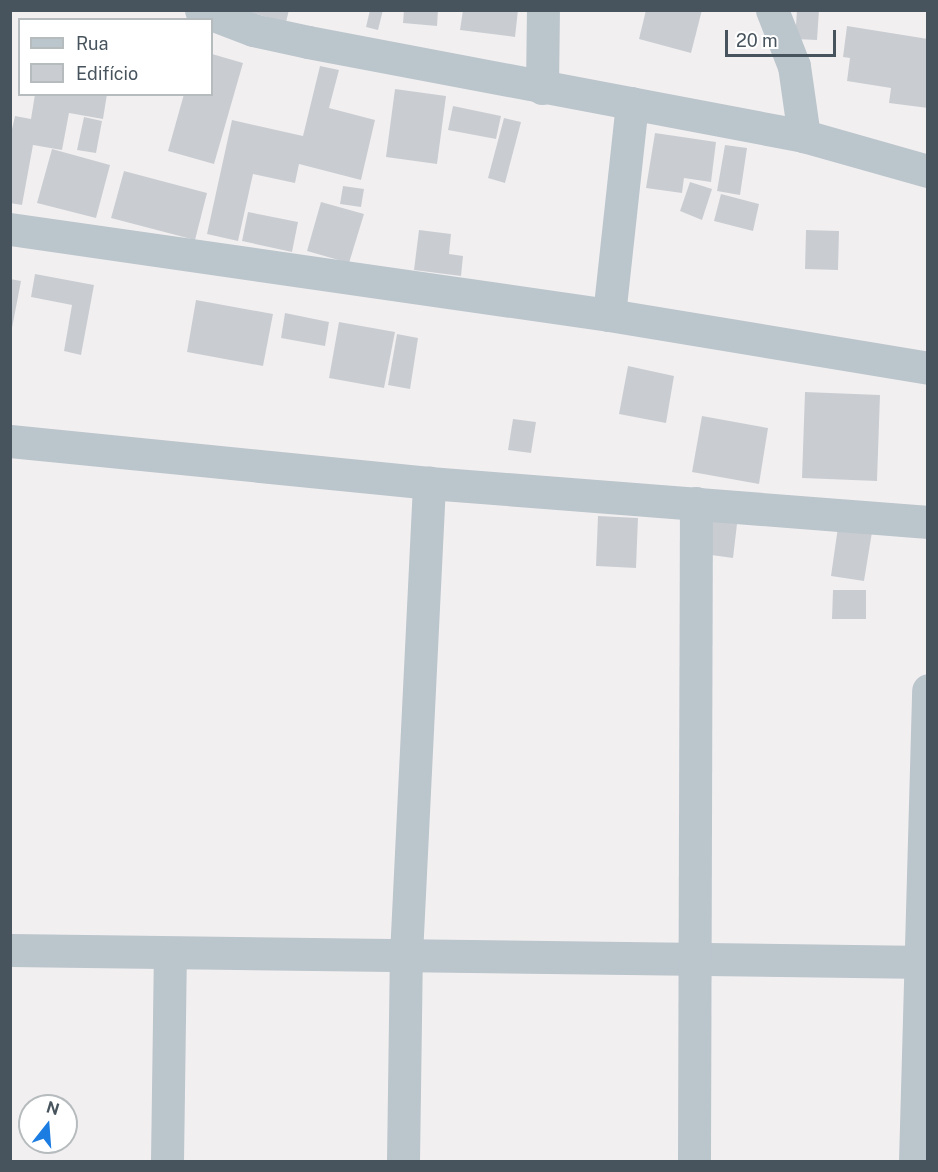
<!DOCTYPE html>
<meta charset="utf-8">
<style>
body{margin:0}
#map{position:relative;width:938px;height:1172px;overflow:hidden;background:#f2eff0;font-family:"Public Sans",sans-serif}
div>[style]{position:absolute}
.building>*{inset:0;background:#c9cdd2}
.street>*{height:33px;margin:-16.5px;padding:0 16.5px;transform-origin:16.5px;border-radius:16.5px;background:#bbc5cc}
span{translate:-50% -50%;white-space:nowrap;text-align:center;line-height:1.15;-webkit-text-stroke:5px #fff;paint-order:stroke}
.frame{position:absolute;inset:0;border:12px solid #48545d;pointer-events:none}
.legend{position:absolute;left:18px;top:18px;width:195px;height:78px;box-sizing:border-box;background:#fff;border:2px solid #b6bbbe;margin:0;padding:8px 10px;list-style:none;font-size:18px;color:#48545d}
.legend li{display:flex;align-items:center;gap:12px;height:30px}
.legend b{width:30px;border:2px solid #b6bbbe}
.north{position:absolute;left:18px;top:1094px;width:60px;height:60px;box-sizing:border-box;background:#fff;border:2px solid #b6bbbe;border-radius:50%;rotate:17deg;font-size:16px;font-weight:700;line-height:24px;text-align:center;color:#48545d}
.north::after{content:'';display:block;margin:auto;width:21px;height:27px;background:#1b7ce1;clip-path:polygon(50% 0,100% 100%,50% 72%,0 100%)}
.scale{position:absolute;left:725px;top:30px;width:111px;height:27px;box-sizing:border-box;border:3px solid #48545d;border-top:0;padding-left:8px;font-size:18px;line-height:21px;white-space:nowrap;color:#48545d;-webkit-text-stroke:4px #fff;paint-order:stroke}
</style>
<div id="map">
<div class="building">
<div style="clip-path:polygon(253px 10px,289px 10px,286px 22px,252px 13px)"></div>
<div style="clip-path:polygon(370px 10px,383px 10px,378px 30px,366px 27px)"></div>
<div style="clip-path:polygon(404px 10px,438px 10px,437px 26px,403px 23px)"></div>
<div style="clip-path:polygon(463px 10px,518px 10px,515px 37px,460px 30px)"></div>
<div style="clip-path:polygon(646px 10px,702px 10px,691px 53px,639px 39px)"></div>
<div style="clip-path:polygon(797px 10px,819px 10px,817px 40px,795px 39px)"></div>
<div style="clip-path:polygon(847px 26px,928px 39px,928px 108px,889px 103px,891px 88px,847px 81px,850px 58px,843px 57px)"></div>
<div style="clip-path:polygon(212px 54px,243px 63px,214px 164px,168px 151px,184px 94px,212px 94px)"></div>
<div style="clip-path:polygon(320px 66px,339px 70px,329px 108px,375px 120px,361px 180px,299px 164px,295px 183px,253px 174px,238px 241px,207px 234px,232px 120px,303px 136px)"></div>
<div style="clip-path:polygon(395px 89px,446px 96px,437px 164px,386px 157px)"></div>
<div style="clip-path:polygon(35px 94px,107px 94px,103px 119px,69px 113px,62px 150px,33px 145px,22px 205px,10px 203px,10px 138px,15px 116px,31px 119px)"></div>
<div style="clip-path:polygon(453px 106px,501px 116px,496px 139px,448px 130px)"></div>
<div style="clip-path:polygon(84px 117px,102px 121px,96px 153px,77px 150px)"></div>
<div style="clip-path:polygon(504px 118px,521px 122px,505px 183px,488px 178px)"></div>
<div style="clip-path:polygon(655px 133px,716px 142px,711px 182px,684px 178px,682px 193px,646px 188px)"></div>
<div style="clip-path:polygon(725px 145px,747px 148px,740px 195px,717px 191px)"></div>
<div style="clip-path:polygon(52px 149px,110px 165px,96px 218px,37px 203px)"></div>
<div style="clip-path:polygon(124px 171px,207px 193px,195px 240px,111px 218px)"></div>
<div style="clip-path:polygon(690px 182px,712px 189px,702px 220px,680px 211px)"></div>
<div style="clip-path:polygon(343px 186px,364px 189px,361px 207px,340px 204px)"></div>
<div style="clip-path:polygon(721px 194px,759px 204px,753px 231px,714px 221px)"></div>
<div style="clip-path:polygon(321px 202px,364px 214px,349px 263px,307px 251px)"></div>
<div style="clip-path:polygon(248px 212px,298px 222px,292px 252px,242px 241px)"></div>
<div style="clip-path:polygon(419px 230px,451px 234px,449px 254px,463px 256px,461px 276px,414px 270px)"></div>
<div style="clip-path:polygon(806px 230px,839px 231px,838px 270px,805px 269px)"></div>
<div style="clip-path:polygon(35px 274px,94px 285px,81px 355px,64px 351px,72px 305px,31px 297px)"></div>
<div style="clip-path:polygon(10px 279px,21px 281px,12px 328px,10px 328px)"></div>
<div style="clip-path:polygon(196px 300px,273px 314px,263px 366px,187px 352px)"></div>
<div style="clip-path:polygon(285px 313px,329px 322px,325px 346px,281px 338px)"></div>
<div style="clip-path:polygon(339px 322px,395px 332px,384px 388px,329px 378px)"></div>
<div style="clip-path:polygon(397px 334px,418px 338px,410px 389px,388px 385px)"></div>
<div style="clip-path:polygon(628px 366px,674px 376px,666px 423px,619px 414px)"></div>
<div style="clip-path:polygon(805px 392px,880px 395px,877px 481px,802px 478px)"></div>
<div style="clip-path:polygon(702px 416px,768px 428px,759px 484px,692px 472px)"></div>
<div style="clip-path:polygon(513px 419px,536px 422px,531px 453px,508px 450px)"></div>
<div style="clip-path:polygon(598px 516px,638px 518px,636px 568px,596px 566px)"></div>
<div style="clip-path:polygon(708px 520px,737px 524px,733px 558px,704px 554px)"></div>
<div style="clip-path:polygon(838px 527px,872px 532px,864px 581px,831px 576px)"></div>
<div style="clip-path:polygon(833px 590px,866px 590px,866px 619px,832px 619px)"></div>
</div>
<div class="street">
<div style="left:201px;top:10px;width:56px;rotate:21deg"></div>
<div style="left:253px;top:30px;width:56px;rotate:12.3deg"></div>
<div style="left:308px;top:42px;width:505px;rotate:10.73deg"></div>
<div style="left:772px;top:10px;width:60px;rotate:68.6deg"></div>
<div style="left:794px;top:66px;width:71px;rotate:81.9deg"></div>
<div style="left:804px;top:136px;width:129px;rotate:15.8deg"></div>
<div style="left:542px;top:88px;width:78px;rotate:-89.3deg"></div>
<div style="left:10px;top:229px;width:605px;rotate:8.17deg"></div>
<div style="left:609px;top:315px;width:323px;rotate:9.4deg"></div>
<div style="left:609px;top:315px;width:213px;rotate:-83.8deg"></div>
<div style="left:10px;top:441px;width:421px;rotate:5.7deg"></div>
<div style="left:429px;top:483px;width:501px;rotate:4.47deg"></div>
<div style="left:10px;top:950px;width:918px;rotate:0.75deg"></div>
<div style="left:167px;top:1162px;width:209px;rotate:-89.2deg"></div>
<div style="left:403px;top:1162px;width:207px;rotate:-89.2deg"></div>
<div style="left:406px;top:955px;width:473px;rotate:-87.2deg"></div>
<div style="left:694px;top:1162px;width:659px;rotate:-89.83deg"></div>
<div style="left:915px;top:1162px;width:472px;rotate:-88.4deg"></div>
</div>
<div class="frame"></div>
<ul class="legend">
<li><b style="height:8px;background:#bbc5cc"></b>Rua</li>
<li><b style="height:16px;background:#c9cdd2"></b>Edifício</li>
</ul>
<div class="north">N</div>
<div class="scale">20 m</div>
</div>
